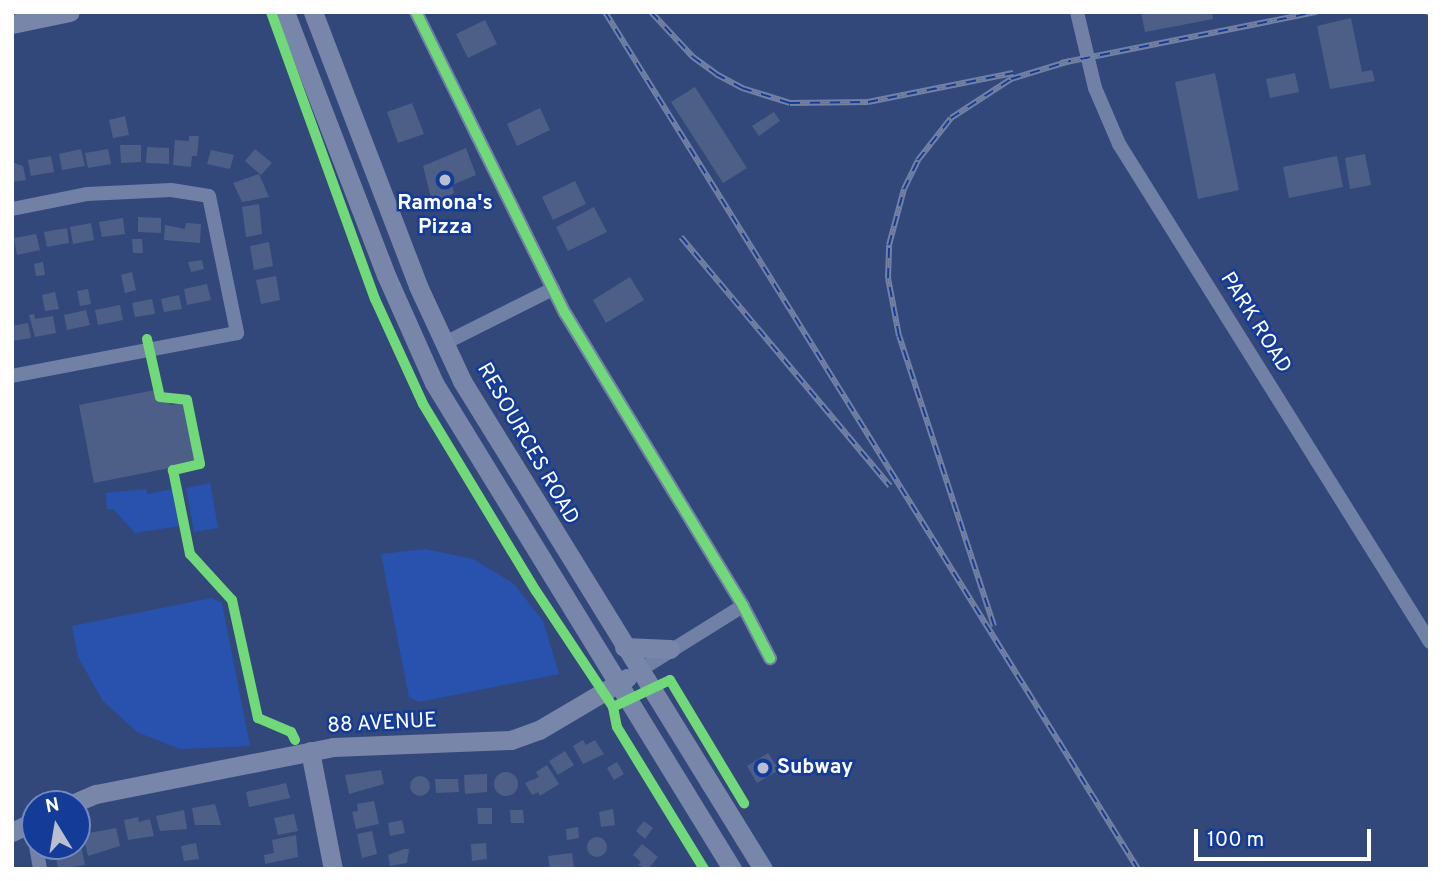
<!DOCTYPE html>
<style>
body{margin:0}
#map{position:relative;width:1442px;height:881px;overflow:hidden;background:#32487a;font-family:Overpass,sans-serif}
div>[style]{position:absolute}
.green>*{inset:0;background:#2852ae}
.building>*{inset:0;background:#4e5f87}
.round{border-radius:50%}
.street>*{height:14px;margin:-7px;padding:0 7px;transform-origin:7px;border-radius:7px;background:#7180a5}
.secondary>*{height:19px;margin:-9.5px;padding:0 9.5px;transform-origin:9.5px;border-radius:9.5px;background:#7786a9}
.rail>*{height:6px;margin-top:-3px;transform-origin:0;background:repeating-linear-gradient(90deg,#143b98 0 10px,#7281a4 0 20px);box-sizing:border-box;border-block:2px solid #7281a4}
.cycleway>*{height:10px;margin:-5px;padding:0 5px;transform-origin:5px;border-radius:5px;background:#71d979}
.dots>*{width:19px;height:19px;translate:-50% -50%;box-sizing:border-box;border:4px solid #143b98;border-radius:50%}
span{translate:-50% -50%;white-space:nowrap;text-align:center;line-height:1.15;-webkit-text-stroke:5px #143b98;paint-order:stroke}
.poi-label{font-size:21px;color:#fff;font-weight:700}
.left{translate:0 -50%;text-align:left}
.street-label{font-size:21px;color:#fff}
.frame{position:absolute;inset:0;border:14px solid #fff;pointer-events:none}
.north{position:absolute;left:21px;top:790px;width:70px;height:70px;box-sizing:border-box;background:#143b98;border:2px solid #7289c1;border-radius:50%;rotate:349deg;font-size:19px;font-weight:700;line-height:28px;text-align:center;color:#fff}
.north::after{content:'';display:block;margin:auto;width:24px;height:32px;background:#b7bfd0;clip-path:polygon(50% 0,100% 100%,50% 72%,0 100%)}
.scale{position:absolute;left:1194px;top:829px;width:177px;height:32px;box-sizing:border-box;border:4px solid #fff;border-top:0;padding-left:9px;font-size:21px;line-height:24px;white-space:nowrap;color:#fff;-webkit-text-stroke:5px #143b98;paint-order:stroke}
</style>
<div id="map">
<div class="green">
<div style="clip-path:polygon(210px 483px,218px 528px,194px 532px,186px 488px)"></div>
<div style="clip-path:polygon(146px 489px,148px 494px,172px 489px,179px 526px,135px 533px,113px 509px,107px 509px,106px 493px)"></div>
<div style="clip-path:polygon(425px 549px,473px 559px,514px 584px,543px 621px,559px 674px,419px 702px,409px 697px,381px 554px)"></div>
<div style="clip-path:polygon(212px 598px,222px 603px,250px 746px,180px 749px,137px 732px,103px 701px,78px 657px,72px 626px)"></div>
</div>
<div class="building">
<div style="clip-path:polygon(1141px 12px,1212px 12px,1213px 19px,1145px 32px)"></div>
<div style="clip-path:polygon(1351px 18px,1362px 72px,1372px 70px,1375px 81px,1330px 89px,1317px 26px)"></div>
<div style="clip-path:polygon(485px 20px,497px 44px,468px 58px,456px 34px)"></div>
<div style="clip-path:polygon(1215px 73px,1239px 190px,1198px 199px,1175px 82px)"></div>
<div style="clip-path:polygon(1295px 73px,1299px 92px,1270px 98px,1266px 79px)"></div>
<div style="clip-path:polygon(695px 87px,747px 168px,723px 183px,671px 102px)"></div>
<div style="clip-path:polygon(412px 103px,424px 134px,398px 143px,387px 112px)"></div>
<div style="clip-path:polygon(540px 108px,550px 130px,517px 146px,507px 124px)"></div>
<div style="clip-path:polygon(774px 112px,780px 121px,759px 136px,752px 126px)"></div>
<div style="clip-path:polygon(125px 116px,129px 135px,113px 138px,109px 120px)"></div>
<div style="clip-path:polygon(189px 136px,199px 136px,197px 156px,192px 156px,191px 167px,173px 165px,175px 140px,189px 141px)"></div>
<div style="clip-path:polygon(120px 145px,141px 145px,141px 162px,121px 163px)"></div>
<div style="clip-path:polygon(147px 147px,169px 148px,169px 164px,146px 163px)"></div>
<div style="clip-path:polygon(466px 148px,476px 175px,452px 185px,454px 193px,432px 202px,423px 166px)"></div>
<div style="clip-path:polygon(81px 149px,85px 166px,62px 170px,59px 154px)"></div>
<div style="clip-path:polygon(108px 149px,111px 164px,88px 168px,85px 153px)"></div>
<div style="clip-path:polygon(255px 149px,272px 163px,261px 175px,245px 161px)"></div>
<div style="clip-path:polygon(211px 150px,234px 155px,230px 169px,207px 164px)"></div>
<div style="clip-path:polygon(1365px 154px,1371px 185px,1350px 189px,1345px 158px)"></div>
<div style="clip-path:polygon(51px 156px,54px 172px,31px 176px,28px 160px)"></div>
<div style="clip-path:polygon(1337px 156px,1343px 187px,1289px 198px,1283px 167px)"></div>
<div style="clip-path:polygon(12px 162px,23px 166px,26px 180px,12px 182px)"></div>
<div style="clip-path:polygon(259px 174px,269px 197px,242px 202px,233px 183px)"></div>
<div style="clip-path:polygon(575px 181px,586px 204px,553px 220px,542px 197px)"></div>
<div style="clip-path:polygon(259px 204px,262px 234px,246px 237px,242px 207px)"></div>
<div style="clip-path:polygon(594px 207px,607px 232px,568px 251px,556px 227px)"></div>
<div style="clip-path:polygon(138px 217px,161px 218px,161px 233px,138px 232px)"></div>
<div style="clip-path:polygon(123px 218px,125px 234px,102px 237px,99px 222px)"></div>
<div style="clip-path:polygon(91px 223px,94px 240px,73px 244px,70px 227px)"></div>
<div style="clip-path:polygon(186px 223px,201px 224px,200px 243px,164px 240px,165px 225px,185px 229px)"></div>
<div style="clip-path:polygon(67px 228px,69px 243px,47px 247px,44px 232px)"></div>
<div style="clip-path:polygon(36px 234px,40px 250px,17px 255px,14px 238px)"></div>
<div style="clip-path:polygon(132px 239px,142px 239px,143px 253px,133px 253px)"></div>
<div style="clip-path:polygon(269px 242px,273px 266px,254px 270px,250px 246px)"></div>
<div style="clip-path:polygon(202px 260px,204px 269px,191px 272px,188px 262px)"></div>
<div style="clip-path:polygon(43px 262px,45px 275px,36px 276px,34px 264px)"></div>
<div style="clip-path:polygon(132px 272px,136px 290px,125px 293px,121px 275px)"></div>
<div style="clip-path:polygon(276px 276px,280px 300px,261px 304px,256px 280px)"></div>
<div style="clip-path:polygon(630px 277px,644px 300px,606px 323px,593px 300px)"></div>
<div style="clip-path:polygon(207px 284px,211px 300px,187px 305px,184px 289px)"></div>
<div style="clip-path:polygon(88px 289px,91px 304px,80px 306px,77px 291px)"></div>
<div style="clip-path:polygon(55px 292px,59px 309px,45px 311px,42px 295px)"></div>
<div style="clip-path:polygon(179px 295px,182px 309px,164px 312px,161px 299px)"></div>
<div style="clip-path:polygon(152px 299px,155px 314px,135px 317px,132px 303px)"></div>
<div style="clip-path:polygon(120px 305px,123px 320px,98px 325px,95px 310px)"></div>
<div style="clip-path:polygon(86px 310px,90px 325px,67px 330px,64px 315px)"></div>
<div style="clip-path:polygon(34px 314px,35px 319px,53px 316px,56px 333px,35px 337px,29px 315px)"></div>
<div style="clip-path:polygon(28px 323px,31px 338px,12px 341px,12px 326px)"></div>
<div style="clip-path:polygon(155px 390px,171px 405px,183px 403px,195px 463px,94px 483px,79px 405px)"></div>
<div style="clip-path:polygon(583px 740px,586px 745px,595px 740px,604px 754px,583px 764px,573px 746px)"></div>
<div style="clip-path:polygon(565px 751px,574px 765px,558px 775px,549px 761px)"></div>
<div style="clip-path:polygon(768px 753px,779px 770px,757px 783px,747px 766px)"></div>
<div style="clip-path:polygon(617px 762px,624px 774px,614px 780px,607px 768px)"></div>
<div style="clip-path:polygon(547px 765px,559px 784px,540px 796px,538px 792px,532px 795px,525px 783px,539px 777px,536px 772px)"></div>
<div style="clip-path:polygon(381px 770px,384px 784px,349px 794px,345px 775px)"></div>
<div class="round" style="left:494px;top:772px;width:24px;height:24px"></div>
<div style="clip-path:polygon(487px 774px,487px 792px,465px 794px,464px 775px)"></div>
<div class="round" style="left:410px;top:776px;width:20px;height:20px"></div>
<div style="clip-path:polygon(435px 779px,458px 779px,459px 792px,436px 793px)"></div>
<div style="clip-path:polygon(286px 783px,290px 798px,249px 807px,246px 792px)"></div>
<div style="clip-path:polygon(374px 801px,379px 824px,356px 829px,352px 812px,358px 811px,357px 804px)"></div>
<div style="clip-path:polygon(215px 804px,221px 825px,195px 825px,192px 808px)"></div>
<div style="clip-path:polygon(477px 808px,492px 808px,492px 824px,478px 824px)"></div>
<div style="clip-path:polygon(613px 809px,615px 825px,601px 827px,599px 812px)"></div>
<div style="clip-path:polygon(184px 810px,187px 829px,160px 831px,156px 816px)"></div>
<div style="clip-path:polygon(510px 810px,523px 810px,524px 823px,511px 823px)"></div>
<div style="clip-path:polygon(294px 814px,298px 831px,278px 835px,274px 818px)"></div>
<div style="clip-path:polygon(138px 817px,139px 822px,150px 819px,154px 836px,128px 840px,124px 820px)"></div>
<div style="clip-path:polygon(402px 820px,405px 833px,390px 836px,388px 823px)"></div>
<div style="clip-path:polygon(644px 821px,653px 828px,645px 839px,636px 831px)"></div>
<div style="clip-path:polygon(578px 827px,579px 838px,567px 840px,566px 829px)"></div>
<div style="clip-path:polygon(116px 828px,120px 846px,88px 856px,83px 834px)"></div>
<div style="clip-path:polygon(372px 831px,377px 854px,362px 858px,357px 834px)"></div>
<div style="clip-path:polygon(296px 835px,298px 857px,265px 864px,264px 855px,274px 853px,272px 840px)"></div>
<div class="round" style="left:587px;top:837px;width:20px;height:20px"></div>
<div style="clip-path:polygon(196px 843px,199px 859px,184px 861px,181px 846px)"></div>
<div style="clip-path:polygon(486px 843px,487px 859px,472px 861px,471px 844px)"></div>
<div style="clip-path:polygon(642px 844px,658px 857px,648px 869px,638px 865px,641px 862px,633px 855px)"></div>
<div style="clip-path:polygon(81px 846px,85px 865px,58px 869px,55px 851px)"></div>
<div style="clip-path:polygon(404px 849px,409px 849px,407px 863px,390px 866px,388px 855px)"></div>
<div style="clip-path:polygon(572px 853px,574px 869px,550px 869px,548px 856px)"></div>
</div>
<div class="street">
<div style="left:416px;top:12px;width:336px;rotate:63.7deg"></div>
<div style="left:565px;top:313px;width:343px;rotate:58.7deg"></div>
<div style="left:743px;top:606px;width:59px;rotate:62.6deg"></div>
<div style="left:1077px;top:12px;width:78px;rotate:76.7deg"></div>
<div style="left:1095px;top:88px;width:61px;rotate:66.8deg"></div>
<div style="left:1119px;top:144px;width:587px;rotate:58.02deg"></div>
<div style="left:12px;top:209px;width:76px;rotate:-11.3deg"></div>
<div style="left:87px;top:194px;width:84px;rotate:-2.7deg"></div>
<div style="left:171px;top:190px;width:38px;rotate:9deg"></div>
<div style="left:209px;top:196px;width:140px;rotate:78.4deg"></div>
<div style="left:237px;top:333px;width:229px;rotate:169.2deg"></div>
<div style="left:445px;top:343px;width:121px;rotate:-26.6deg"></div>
<div style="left:640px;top:670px;width:121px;rotate:-31.9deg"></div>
<div style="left:36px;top:846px;width:23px;rotate:80deg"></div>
</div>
<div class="secondary">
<div style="left:285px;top:12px;width:282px;rotate:69deg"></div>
<div style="left:386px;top:275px;width:118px;rotate:66deg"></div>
<div style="left:434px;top:383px;width:570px;rotate:58.48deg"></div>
<div style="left:313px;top:12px;width:293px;rotate:69deg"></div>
<div style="left:418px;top:286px;width:105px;rotate:65.1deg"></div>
<div style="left:462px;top:381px;width:573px;rotate:58.33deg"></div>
<div style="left:12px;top:24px;width:59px;rotate:-11.7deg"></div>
<div style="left:624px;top:647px;width:46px;rotate:2.5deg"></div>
<div style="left:310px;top:751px;width:120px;rotate:79deg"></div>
<div style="left:72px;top:804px;width:26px;rotate:-23deg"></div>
<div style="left:96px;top:794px;width:242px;rotate:-11.2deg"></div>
<div style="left:333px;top:747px;width:178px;rotate:-2.3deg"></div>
<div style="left:511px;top:740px;width:30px;rotate:-20deg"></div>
<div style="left:539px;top:730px;width:102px;rotate:-30.6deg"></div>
<div style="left:12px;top:832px;width:25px;rotate:-26deg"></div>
</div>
<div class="rail">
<div style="left:605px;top:12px;width:1009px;rotate:58.12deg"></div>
<div style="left:651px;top:12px;width:62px;rotate:47deg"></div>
<div style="left:693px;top:57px;width:29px;rotate:36deg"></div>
<div style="left:716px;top:74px;width:30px;rotate:28deg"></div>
<div style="left:742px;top:88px;width:50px;rotate:17.4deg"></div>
<div style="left:790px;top:103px;width:78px;rotate:-0.7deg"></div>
<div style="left:868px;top:102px;width:148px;rotate:-11.3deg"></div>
<div style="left:1427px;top:12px;width:3px;rotate:18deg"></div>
<div style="left:1061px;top:63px;width:261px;rotate:-11.3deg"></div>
<div style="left:681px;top:237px;width:325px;rotate:50deg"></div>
<div style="left:994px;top:626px;width:305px;rotate:-108.1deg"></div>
<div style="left:899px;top:336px;width:59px;rotate:-100.7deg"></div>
<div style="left:888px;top:278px;width:33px;rotate:-88deg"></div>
<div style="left:889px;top:245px;width:58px;rotate:-75deg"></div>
<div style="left:904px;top:189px;width:32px;rotate:-64deg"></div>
<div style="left:918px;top:160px;width:53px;rotate:-51.8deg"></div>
<div style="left:951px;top:118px;width:72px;rotate:-33deg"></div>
<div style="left:1011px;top:79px;width:62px;rotate:-17deg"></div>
</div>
<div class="cycleway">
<div style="left:271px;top:12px;width:305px;rotate:70.1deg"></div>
<div style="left:375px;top:299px;width:115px;rotate:65.4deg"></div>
<div style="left:423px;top:404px;width:218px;rotate:58.9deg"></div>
<div style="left:536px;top:591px;width:139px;rotate:56.4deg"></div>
<div style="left:613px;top:707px;width:20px;rotate:79deg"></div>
<div style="left:617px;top:727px;width:167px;rotate:58.5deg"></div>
<div style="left:416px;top:12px;width:336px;rotate:63.7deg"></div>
<div style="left:565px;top:313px;width:343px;rotate:58.7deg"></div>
<div style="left:743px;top:606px;width:59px;rotate:62.6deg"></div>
<div style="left:147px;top:339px;width:59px;rotate:77.4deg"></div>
<div style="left:160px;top:397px;width:27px;rotate:6deg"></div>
<div style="left:187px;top:400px;width:65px;rotate:78.5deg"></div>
<div style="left:200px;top:464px;width:28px;rotate:167deg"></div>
<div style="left:173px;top:470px;width:86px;rotate:78.6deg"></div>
<div style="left:190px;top:554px;width:62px;rotate:47.6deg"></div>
<div style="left:232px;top:600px;width:121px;rotate:77.6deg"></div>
<div style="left:258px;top:718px;width:36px;rotate:23deg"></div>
<div style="left:291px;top:732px;width:9px;rotate:63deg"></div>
<div style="left:613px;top:707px;width:63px;rotate:-25.3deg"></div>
<div style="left:670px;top:680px;width:144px;rotate:59deg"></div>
</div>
<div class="dots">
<div style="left:445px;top:180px;background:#b7bfd0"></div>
<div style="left:763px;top:768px;background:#b7bfd0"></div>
</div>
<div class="poi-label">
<span style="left:445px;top:216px">Ramona's<br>Pizza</span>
<span class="left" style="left:777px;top:768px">Subway</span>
</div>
<div class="street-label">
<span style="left:1255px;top:323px;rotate:58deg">PARK ROAD</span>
<span style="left:527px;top:444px;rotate:60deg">RESOURCES ROAD</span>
<span style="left:382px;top:724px;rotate:-3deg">88 AVENUE</span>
</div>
<div class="frame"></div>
<div class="north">N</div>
<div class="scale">100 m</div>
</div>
